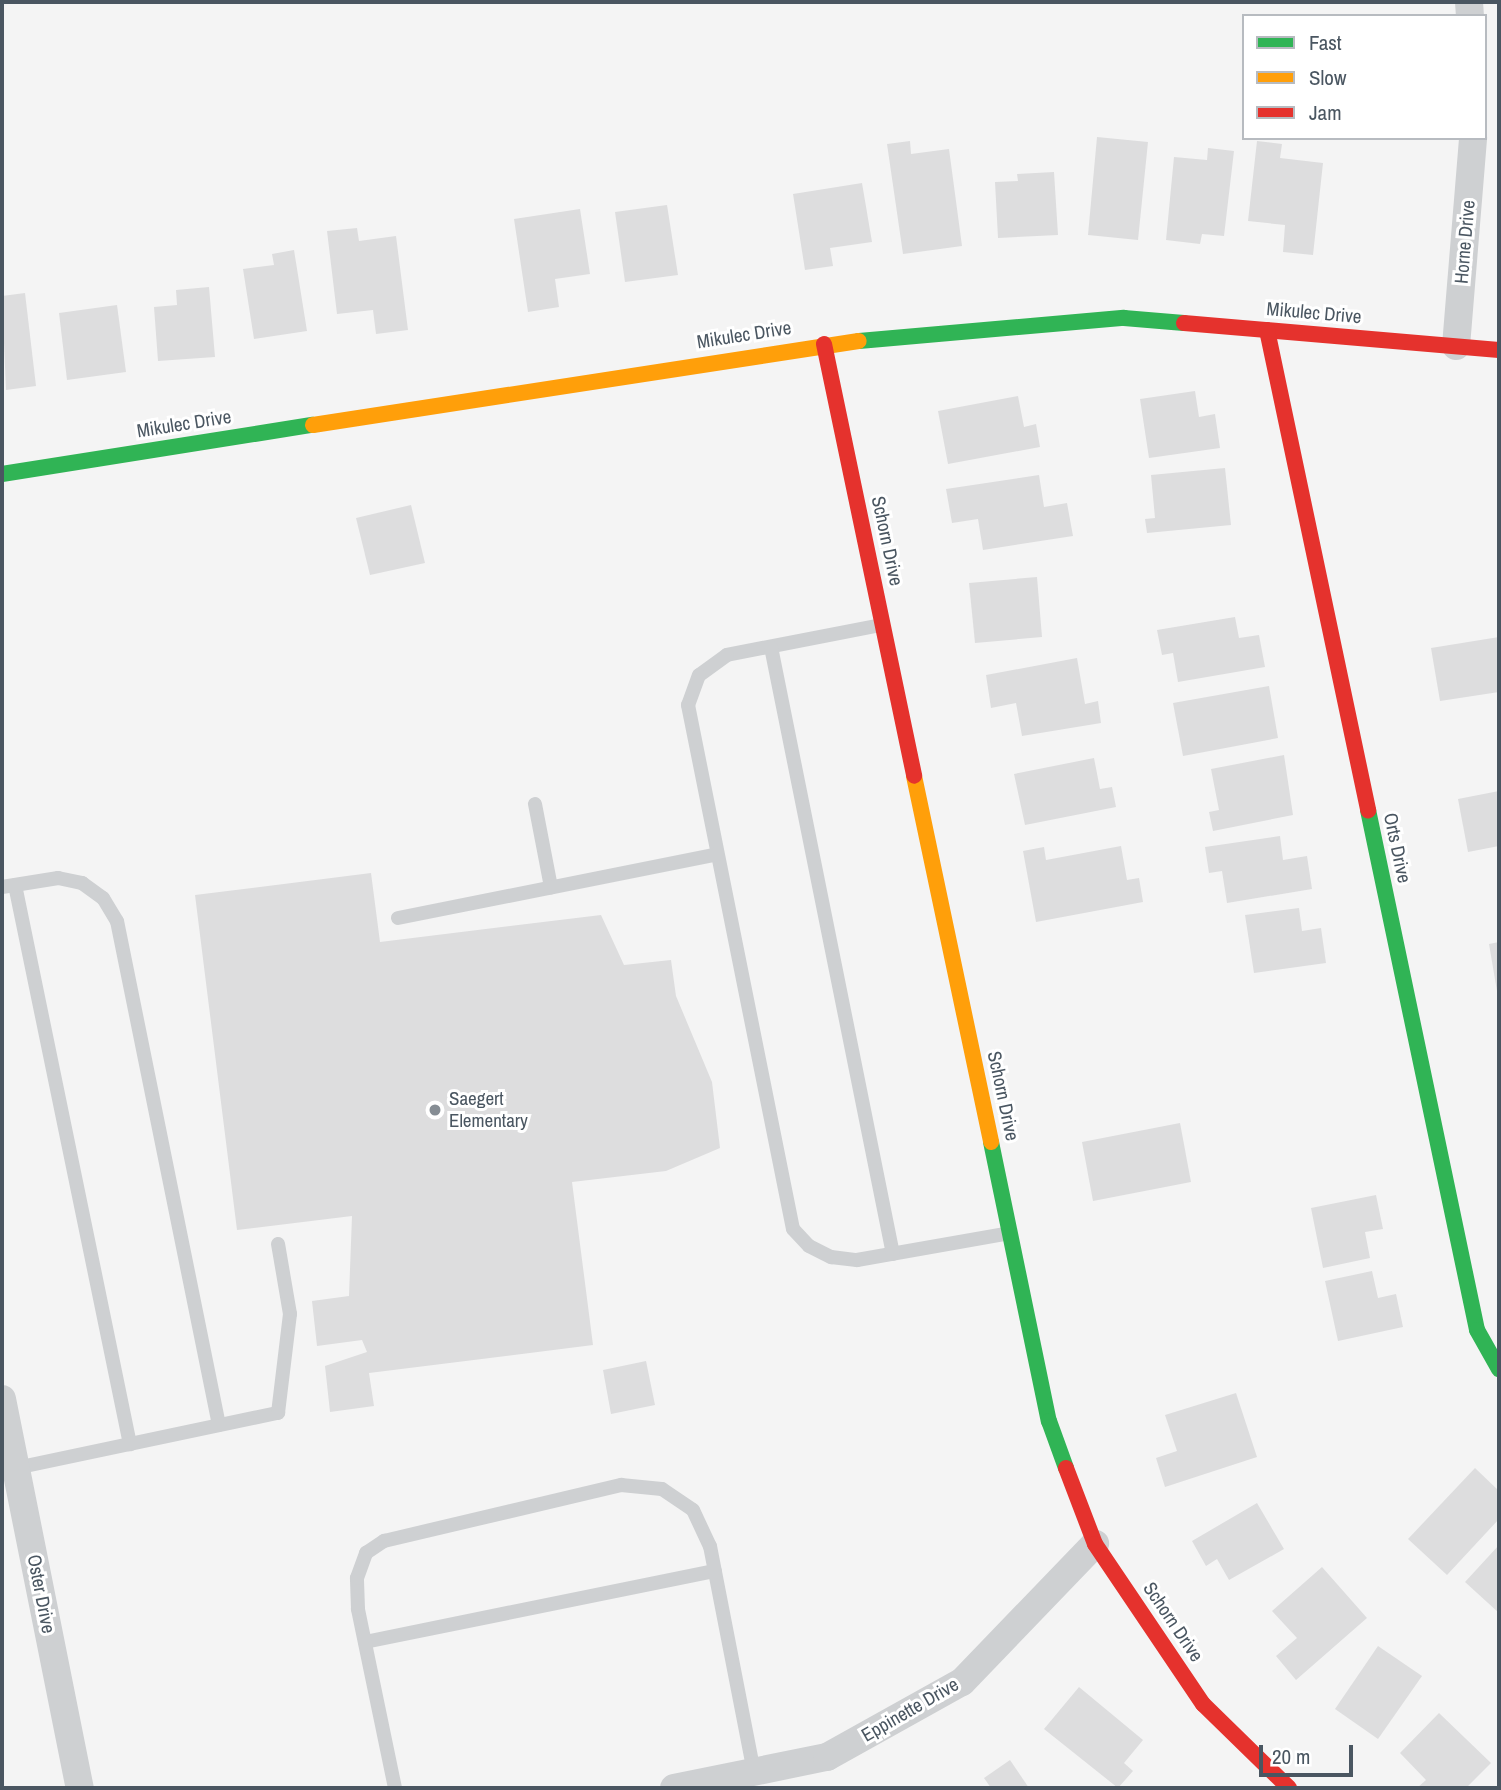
<!DOCTYPE html>
<style>
body{margin:0}
#map{position:relative;width:1501px;height:1790px;overflow:hidden;background:#f4f4f4;font-family:"Archivo Narrow",sans-serif}
div>[style]{position:absolute}
.building>*{inset:0;background:#ddddde}
.lane>*{height:14px;margin:-7px;padding:0 7px;transform-origin:7px;border-radius:7px;background:#ced0d2}
.street>*{height:28px;margin:-14px;padding:0 14px;transform-origin:14px;border-radius:14px;background:#ced0d2}
.fast>*{height:16px;margin:-8px;padding:0 8px;transform-origin:8px;border-radius:8px;background:#30b455}
.slow>*{height:16px;margin:-8px;padding:0 8px;transform-origin:8px;border-radius:8px;background:#ff9f0a}
.jam>*{height:16px;margin:-8px;padding:0 8px;transform-origin:8px;border-radius:8px;background:#e5322d}
.dots>*{width:19px;height:19px;translate:-50% -50%;box-sizing:border-box;border:4px solid #fff;border-radius:50%}
span{translate:-50% -50%;white-space:nowrap;text-align:center;line-height:1.15;-webkit-text-stroke:6px #fff;paint-order:stroke}
.street-label{font-size:19px;color:#4a5661}
.poi-label{font-size:19px;color:#4a5661}
.left{translate:0 -50%;text-align:left}
.frame{position:absolute;inset:0;border:4px solid #4a5661;pointer-events:none}
.legend{position:absolute;left:1242px;top:14px;width:245px;height:126px;box-sizing:border-box;background:#fff;border:2px solid #b7bbc0;margin:0;padding:9px 12px;list-style:none;font-size:21px;color:#4a5661}
.legend li{display:flex;align-items:center;gap:14px;height:35px}
.legend b{width:35px;border:2px solid #b7bbc0}
.scale{position:absolute;left:1259px;top:1745px;width:94px;height:32px;box-sizing:border-box;border:4px solid #4a5661;border-top:0;padding-left:9px;font-size:21px;line-height:24px;white-space:nowrap;color:#4a5661;-webkit-text-stroke:5px #fff;paint-order:stroke}
</style>
<div id="map">
<div class="building">
<div style="clip-path:polygon(1097px 137px,1148px 142px,1138px 240px,1088px 235px)"></div>
<div style="clip-path:polygon(910px 141px,911px 154px,949px 149px,962px 246px,903px 254px,887px 144px)"></div>
<div style="clip-path:polygon(1257px 141px,1282px 144px,1280px 158px,1323px 163px,1313px 255px,1283px 252px,1285px 225px,1248px 221px)"></div>
<div style="clip-path:polygon(1208px 148px,1234px 151px,1224px 236px,1202px 234px,1200px 244px,1166px 240px,1174px 157px,1207px 160px)"></div>
<div style="clip-path:polygon(1054px 172px,1058px 235px,998px 238px,995px 182px,1018px 181px,1017px 174px)"></div>
<div style="clip-path:polygon(862px 183px,872px 242px,830px 248px,833px 266px,805px 270px,793px 194px)"></div>
<div style="clip-path:polygon(667px 205px,678px 275px,625px 282px,615px 212px)"></div>
<div style="clip-path:polygon(580px 209px,590px 274px,555px 279px,559px 307px,528px 312px,514px 219px)"></div>
<div style="clip-path:polygon(357px 228px,359px 241px,396px 236px,408px 330px,376px 334px,373px 310px,337px 314px,327px 231px)"></div>
<div style="clip-path:polygon(294px 250px,307px 331px,254px 339px,243px 269px,274px 265px,272px 254px)"></div>
<div style="clip-path:polygon(209px 287px,215px 357px,158px 361px,154px 307px,177px 305px,176px 290px)"></div>
<div style="clip-path:polygon(25px 293px,36px 386px,6px 390px,2px 296px)"></div>
<div style="clip-path:polygon(117px 305px,126px 372px,67px 380px,59px 313px)"></div>
<div style="clip-path:polygon(1195px 391px,1199px 417px,1215px 414px,1220px 448px,1149px 458px,1140px 399px)"></div>
<div style="clip-path:polygon(1018px 396px,1024px 427px,1036px 424px,1040px 447px,948px 464px,938px 411px)"></div>
<div style="clip-path:polygon(1225px 468px,1231px 525px,1147px 533px,1145px 519px,1155px 518px,1151px 475px)"></div>
<div style="clip-path:polygon(1039px 475px,1044px 507px,1067px 503px,1073px 536px,983px 550px,978px 519px,952px 523px,946px 489px)"></div>
<div style="clip-path:polygon(411px 505px,425px 563px,370px 575px,356px 518px)"></div>
<div style="clip-path:polygon(1037px 577px,1042px 637px,975px 643px,969px 583px)"></div>
<div style="clip-path:polygon(1235px 617px,1239px 638px,1259px 635px,1265px 667px,1178px 682px,1173px 653px,1162px 655px,1157px 630px)"></div>
<div style="clip-path:polygon(1499px 637px,1499px 692px,1440px 701px,1431px 648px)"></div>
<div style="clip-path:polygon(1077px 658px,1085px 704px,1098px 701px,1101px 723px,1022px 736px,1016px 703px,991px 708px,986px 675px)"></div>
<div style="clip-path:polygon(1269px 686px,1278px 738px,1183px 756px,1173px 703px)"></div>
<div style="clip-path:polygon(1284px 755px,1293px 815px,1213px 831px,1209px 812px,1219px 810px,1211px 769px)"></div>
<div style="clip-path:polygon(1094px 758px,1100px 789px,1112px 787px,1116px 807px,1025px 825px,1014px 774px)"></div>
<div style="clip-path:polygon(1499px 791px,1499px 846px,1468px 852px,1458px 799px)"></div>
<div style="clip-path:polygon(1280px 836px,1283px 860px,1307px 856px,1312px 889px,1227px 903px,1222px 871px,1209px 873px,1205px 847px)"></div>
<div style="clip-path:polygon(1121px 846px,1127px 880px,1139px 878px,1143px 902px,1036px 922px,1023px 851px,1044px 847px,1046px 860px)"></div>
<div style="clip-path:polygon(371px 873px,380px 942px,601px 915px,624px 965px,671px 960px,676px 996px,712px 1082px,720px 1148px,666px 1171px,572px 1182px,593px 1345px,369px 1373px,374px 1406px,330px 1412px,325px 1366px,367px 1352px,362px 1340px,317px 1346px,312px 1301px,349px 1296px,352px 1216px,237px 1230px,195px 895px)"></div>
<div style="clip-path:polygon(1299px 908px,1302px 931px,1321px 928px,1326px 963px,1254px 973px,1245px 915px)"></div>
<div style="clip-path:polygon(1499px 942px,1499px 996px,1498px 997px,1489px 944px)"></div>
<div style="clip-path:polygon(1180px 1123px,1191px 1182px,1093px 1201px,1082px 1142px)"></div>
<div style="clip-path:polygon(1376px 1195px,1383px 1229px,1365px 1232px,1370px 1258px,1323px 1268px,1311px 1208px)"></div>
<div style="clip-path:polygon(1372px 1271px,1378px 1298px,1396px 1294px,1403px 1327px,1338px 1341px,1325px 1281px)"></div>
<div style="clip-path:polygon(646px 1361px,655px 1405px,611px 1414px,603px 1370px)"></div>
<div style="clip-path:polygon(1236px 1393px,1257px 1457px,1165px 1487px,1156px 1458px,1177px 1451px,1165px 1415px)"></div>
<div style="clip-path:polygon(1475px 1468px,1499px 1491px,1499px 1519px,1447px 1575px,1408px 1539px)"></div>
<div style="clip-path:polygon(1257px 1503px,1284px 1549px,1229px 1580px,1217px 1559px,1206px 1566px,1192px 1541px)"></div>
<div style="clip-path:polygon(1499px 1545px,1499px 1613px,1465px 1582px)"></div>
<div style="clip-path:polygon(1322px 1567px,1367px 1618px,1296px 1680px,1276px 1656px,1297px 1638px,1272px 1611px)"></div>
<div style="clip-path:polygon(1378px 1646px,1422px 1676px,1378px 1739px,1335px 1709px)"></div>
<div style="clip-path:polygon(1079px 1687px,1143px 1740px,1124px 1763px,1133px 1771px,1118px 1788px,1044px 1729px)"></div>
<div style="clip-path:polygon(1439px 1713px,1491px 1763px,1466px 1788px,1417px 1788px,1426px 1780px,1400px 1753px)"></div>
<div style="clip-path:polygon(1010px 1760px,1029px 1788px,991px 1788px,984px 1778px)"></div>
</div>
<div class="lane">
<div style="left:881px;top:625px;width:157px;rotate:169deg"></div>
<div style="left:727px;top:655px;width:34px;rotate:144deg"></div>
<div style="left:699px;top:675px;width:32px;rotate:110deg"></div>
<div style="left:688px;top:705px;width:534px;rotate:78.67deg"></div>
<div style="left:793px;top:1229px;width:23px;rotate:47deg"></div>
<div style="left:809px;top:1246px;width:25px;rotate:27deg"></div>
<div style="left:831px;top:1257px;width:26px;rotate:7deg"></div>
<div style="left:857px;top:1260px;width:155px;rotate:-10deg"></div>
<div style="left:771px;top:647px;width:619px;rotate:78.64deg"></div>
<div style="left:535px;top:804px;width:85px;rotate:79.1deg"></div>
<div style="left:15px;top:885px;width:571px;rotate:78.38deg"></div>
<div style="left:2px;top:887px;width:57px;rotate:-9.1deg"></div>
<div style="left:58px;top:878px;width:25px;rotate:12deg"></div>
<div style="left:82px;top:883px;width:26px;rotate:36deg"></div>
<div style="left:103px;top:898px;width:27px;rotate:59deg"></div>
<div style="left:117px;top:921px;width:514px;rotate:78.56deg"></div>
<div style="left:398px;top:918px;width:325px;rotate:-11.3deg"></div>
<div style="left:16px;top:1468px;width:268px;rotate:-11.9deg"></div>
<div style="left:278px;top:1413px;width:100px;rotate:-83.1deg"></div>
<div style="left:290px;top:1314px;width:71px;rotate:-99.7deg"></div>
<div style="left:365px;top:1642px;width:357px;rotate:-11.5deg"></div>
<div style="left:395px;top:1788px;width:183px;rotate:-101.7deg"></div>
<div style="left:358px;top:1609px;width:31px;rotate:-92deg"></div>
<div style="left:357px;top:1578px;width:27px;rotate:-70deg"></div>
<div style="left:366px;top:1553px;width:22px;rotate:-34deg"></div>
<div style="left:384px;top:1541px;width:244px;rotate:-13.3deg"></div>
<div style="left:621px;top:1485px;width:41px;rotate:5.6deg"></div>
<div style="left:662px;top:1489px;width:37px;rotate:34deg"></div>
<div style="left:693px;top:1510px;width:40px;rotate:65deg"></div>
<div style="left:710px;top:1546px;width:230px;rotate:79deg"></div>
</div>
<div class="street">
<div style="left:1469px;top:2px;width:14px;rotate:86deg"></div>
<div style="left:1456px;top:346px;width:209px;rotate:-85.3deg"></div>
<div style="left:2px;top:1399px;width:397px;rotate:78.7deg"></div>
<div style="left:674px;top:1788px;width:156px;rotate:-11.5deg"></div>
<div style="left:827px;top:1757px;width:154px;rotate:-29.1deg"></div>
<div style="left:962px;top:1682px;width:192px;rotate:-46.1deg"></div>
</div>
<div class="fast">
<div style="left:859px;top:341px;width:266px;rotate:-5deg"></div>
<div style="left:1124px;top:318px;width:60px;rotate:4.8deg"></div>
<div style="left:2px;top:474px;width:315px;rotate:-9deg"></div>
<div style="left:1368px;top:810px;width:531px;rotate:78.16deg"></div>
<div style="left:1477px;top:1330px;width:45px;rotate:60.6deg"></div>
<div style="left:991px;top:1142px;width:285px;rotate:78.3deg"></div>
<div style="left:1049px;top:1421px;width:50px;rotate:70.1deg"></div>
</div>
<div class="slow">
<div style="left:313px;top:425px;width:552px;rotate:-8.75deg"></div>
<div style="left:914px;top:776px;width:374px;rotate:78.1deg"></div>
</div>
<div class="jam">
<div style="left:1184px;top:323px;width:316px;rotate:4.9deg"></div>
<div style="left:1267px;top:330px;width:491px;rotate:78.1deg"></div>
<div style="left:824px;top:344px;width:441px;rotate:78.2deg"></div>
<div style="left:1066px;top:1468px;width:81px;rotate:69.1deg"></div>
<div style="left:1095px;top:1544px;width:193px;rotate:56deg"></div>
<div style="left:1203px;top:1704px;width:120px;rotate:44.3deg"></div>
</div>
<div class="dots">
<div style="left:435px;top:1110px;background:#868d94"></div>
</div>
<div class="street-label">
<span style="left:1465px;top:242px;rotate:-85deg">Horne Drive</span>
<span style="left:1314px;top:313px;rotate:5deg">Mikulec Drive</span>
<span style="left:744px;top:335px;rotate:-9deg">Mikulec Drive</span>
<span style="left:184px;top:424px;rotate:-9deg">Mikulec Drive</span>
<span style="left:887px;top:541px;rotate:78deg">Schorn Drive</span>
<span style="left:1397px;top:848px;rotate:78deg">Orts Drive</span>
<span style="left:1003px;top:1096px;rotate:78deg">Schorn Drive</span>
<span style="left:41px;top:1594px;rotate:79deg">Oster Drive</span>
<span style="left:1173px;top:1622px;rotate:56deg">Schorn Drive</span>
<span style="left:910px;top:1710px;rotate:-30deg">Eppinette Drive</span>
</div>
<div class="poi-label">
<span class="left" style="left:449px;top:1110px">Saegert<br>Elementary</span>
</div>
<div class="frame"></div>
<ul class="legend">
<li><b style="height:9px;background:#30b455"></b>Fast</li>
<li><b style="height:9px;background:#ff9f0a"></b>Slow</li>
<li><b style="height:9px;background:#e5322d"></b>Jam</li>
</ul>
<div class="scale">20 m</div>
</div>
